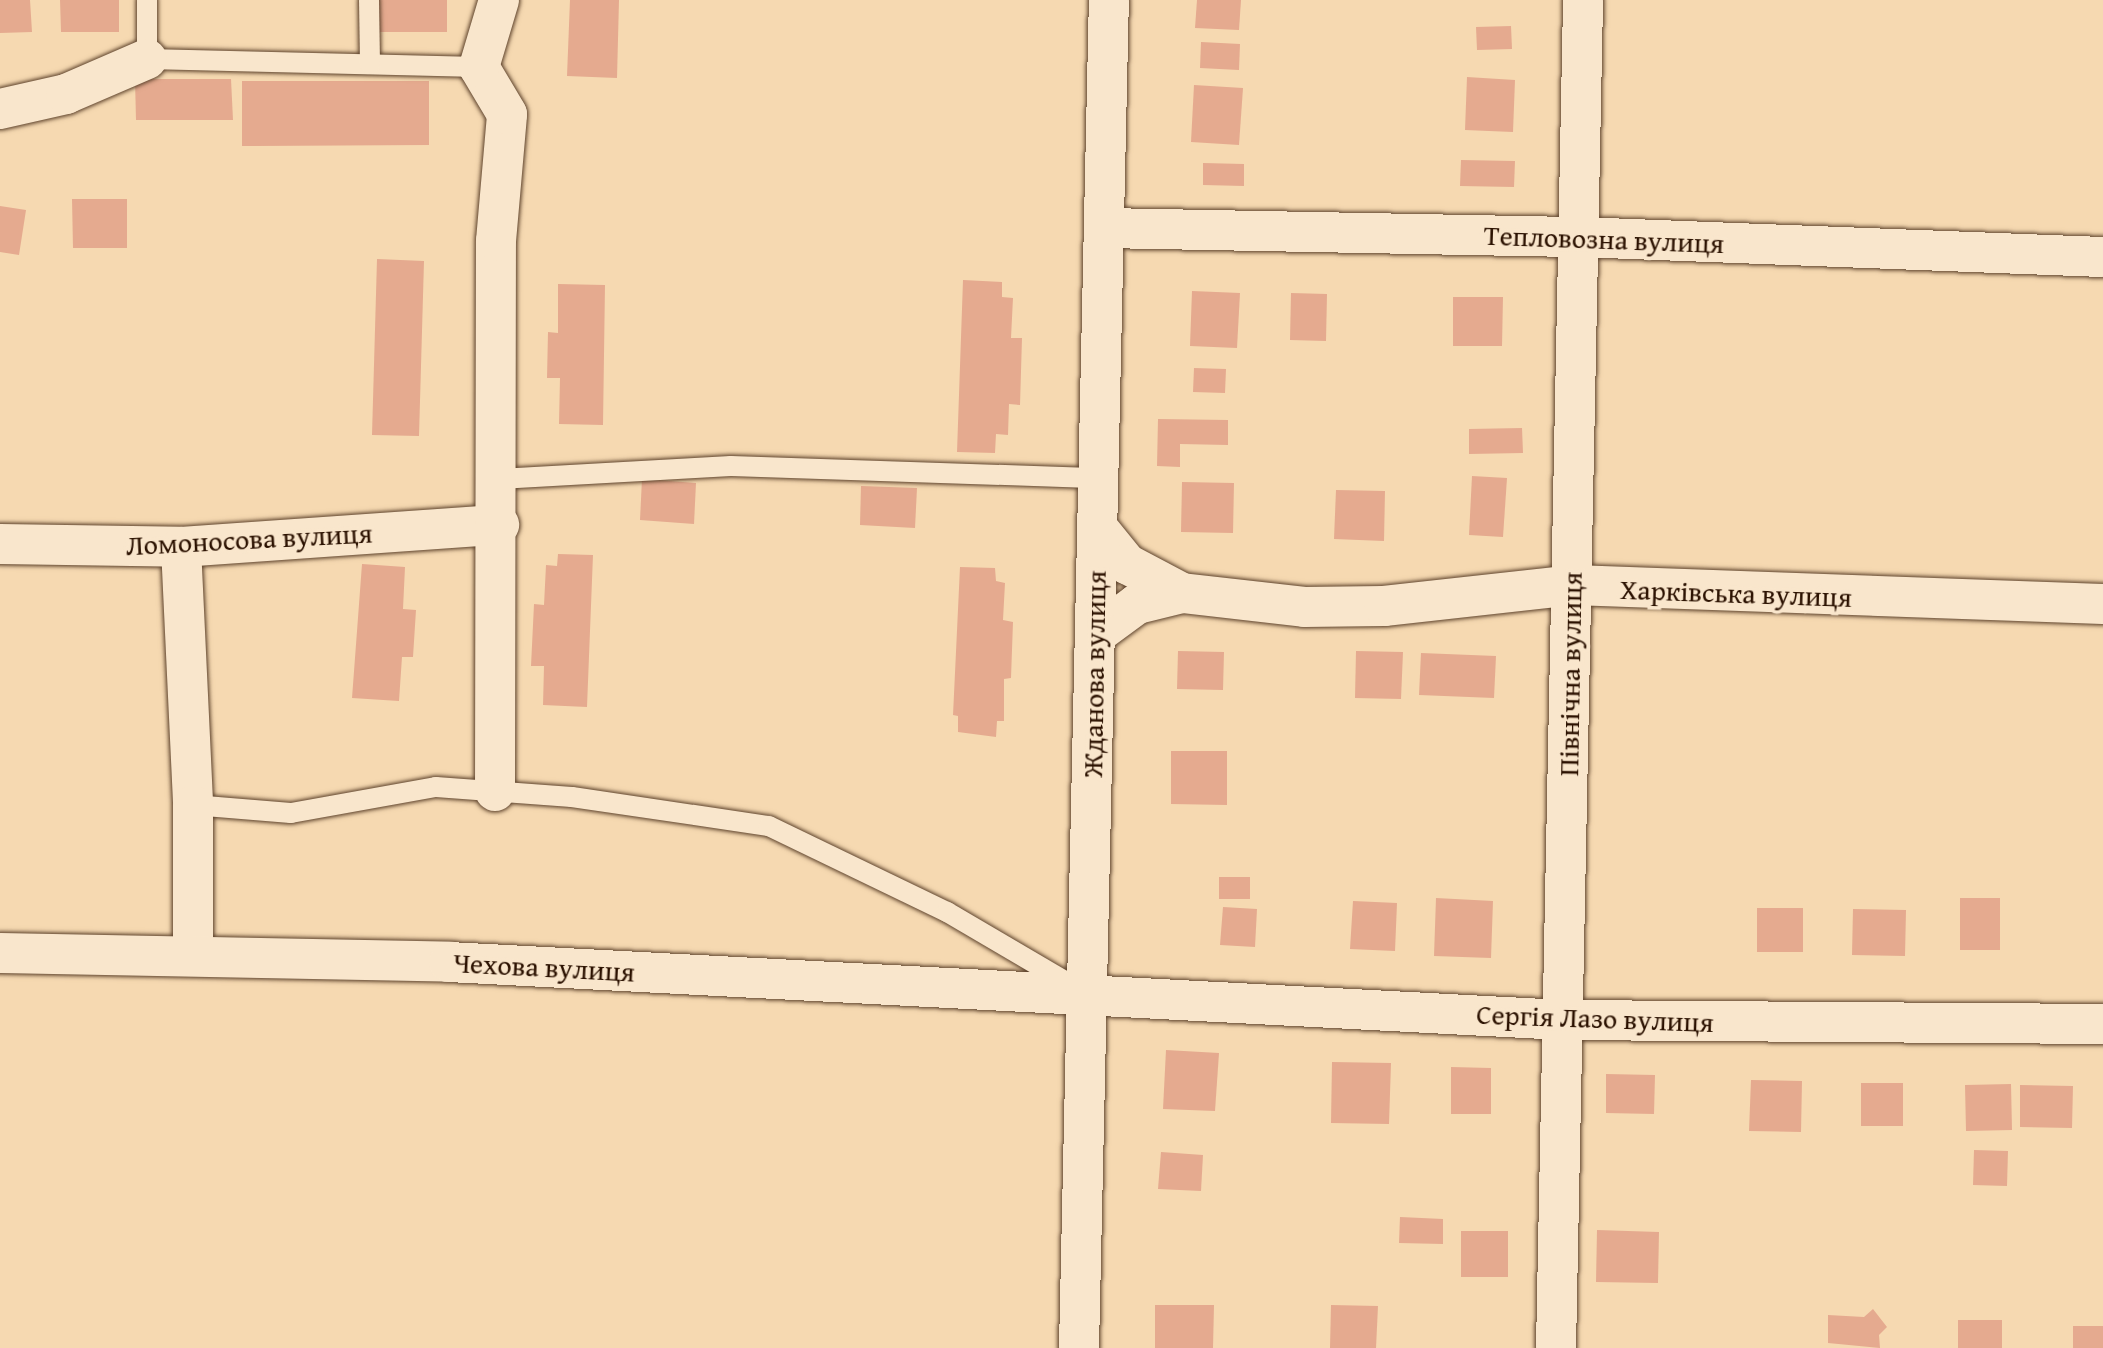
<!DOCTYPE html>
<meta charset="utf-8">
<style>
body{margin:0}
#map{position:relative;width:2103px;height:1348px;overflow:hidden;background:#f6d9b1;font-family:"Gentium Book Plus",serif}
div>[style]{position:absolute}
.building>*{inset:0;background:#e5aa8f}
.roads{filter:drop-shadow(0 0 2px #5e432c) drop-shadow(0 0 2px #5e432c)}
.lane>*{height:20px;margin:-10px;padding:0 10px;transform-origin:10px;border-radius:10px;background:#f9e6cc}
.street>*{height:40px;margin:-20px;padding:0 20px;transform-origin:20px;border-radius:20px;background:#f9e6cc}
span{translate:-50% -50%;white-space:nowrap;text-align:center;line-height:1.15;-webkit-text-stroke:7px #f9e6cc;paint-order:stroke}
.street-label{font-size:28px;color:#2b1100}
</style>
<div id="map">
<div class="building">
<div style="clip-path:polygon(0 0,30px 0,32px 32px,0 33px)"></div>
<div style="clip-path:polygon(60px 0,119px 0,119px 32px,61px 32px)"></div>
<div style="clip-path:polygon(379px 0,447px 0,447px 32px,379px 32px)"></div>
<div style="clip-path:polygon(570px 0,619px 0,617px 78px,567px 76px)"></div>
<div style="clip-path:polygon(1197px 0,1241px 0,1239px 30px,1195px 28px)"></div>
<div style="clip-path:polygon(1511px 26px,1512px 49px,1477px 50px,1476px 27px)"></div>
<div style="clip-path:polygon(1201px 42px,1240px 44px,1239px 70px,1200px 68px)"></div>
<div style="clip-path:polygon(1467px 77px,1515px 80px,1513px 132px,1465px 130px)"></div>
<div style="clip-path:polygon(135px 79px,231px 79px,233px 120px,136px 120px)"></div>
<div style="clip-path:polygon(242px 81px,429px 81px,429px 145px,242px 146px)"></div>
<div style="clip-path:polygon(1194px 85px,1243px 88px,1239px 145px,1191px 142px)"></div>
<div style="clip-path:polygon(1461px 160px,1515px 161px,1514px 187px,1460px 186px)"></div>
<div style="clip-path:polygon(1203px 163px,1244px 164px,1244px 186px,1203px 185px)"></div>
<div style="clip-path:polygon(72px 199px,127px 199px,127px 248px,73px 248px)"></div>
<div style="clip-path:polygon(0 206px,26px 210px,19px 255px,0 252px)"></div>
<div style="clip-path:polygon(377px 259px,424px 261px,419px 436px,372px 435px)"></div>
<div style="clip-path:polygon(963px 280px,1002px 282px,1002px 297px,1013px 298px,1011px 338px,1022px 338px,1020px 405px,1009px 404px,1008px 435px,996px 434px,995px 453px,957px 452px)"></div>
<div style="clip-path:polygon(558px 284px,605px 285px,603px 425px,559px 424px,560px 378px,547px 378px,548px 332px,558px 333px)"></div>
<div style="clip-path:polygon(1192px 291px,1240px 293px,1237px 348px,1190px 346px)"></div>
<div style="clip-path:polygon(1291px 293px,1327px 294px,1326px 341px,1290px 340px)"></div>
<div style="clip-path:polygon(1453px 297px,1503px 297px,1502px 346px,1453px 346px)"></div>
<div style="clip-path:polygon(1194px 368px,1226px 369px,1225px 393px,1193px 392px)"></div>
<div style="clip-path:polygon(1158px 419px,1228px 420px,1228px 445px,1180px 444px,1180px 467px,1157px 466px)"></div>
<div style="clip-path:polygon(1522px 428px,1523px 453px,1469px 454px,1469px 429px)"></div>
<div style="clip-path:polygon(1472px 476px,1507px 478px,1503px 537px,1469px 535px)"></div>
<div style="clip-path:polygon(642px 479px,696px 483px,694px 524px,640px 520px)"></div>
<div style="clip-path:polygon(1182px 482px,1234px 483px,1233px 533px,1181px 532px)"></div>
<div style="clip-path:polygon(861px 486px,917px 488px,915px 528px,860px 525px)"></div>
<div style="clip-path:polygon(1336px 490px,1385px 491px,1384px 541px,1334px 539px)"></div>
<div style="clip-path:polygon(558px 554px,593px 555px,587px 707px,543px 705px,544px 666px,531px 666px,534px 604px,544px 605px,546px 565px,557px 566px)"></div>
<div style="clip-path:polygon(362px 564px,405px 567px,403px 609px,416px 610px,413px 657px,402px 657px,399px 701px,352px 698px)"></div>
<div style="clip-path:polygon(960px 567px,995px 568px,996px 581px,1005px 583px,1003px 620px,1013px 622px,1011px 678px,1004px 679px,1004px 721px,997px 721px,996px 737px,958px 732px,958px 716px,953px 715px)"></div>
<div style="clip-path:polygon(1178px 651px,1224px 652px,1223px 690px,1177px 689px)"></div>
<div style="clip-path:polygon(1356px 651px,1403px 652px,1401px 699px,1355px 698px)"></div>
<div style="clip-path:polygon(1421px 653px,1496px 656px,1494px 698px,1419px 695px)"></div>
<div style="clip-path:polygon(1171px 751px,1227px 751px,1227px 805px,1171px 804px)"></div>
<div style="clip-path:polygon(1219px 877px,1250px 877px,1250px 899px,1219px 899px)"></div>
<div style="clip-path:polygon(1436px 898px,1493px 901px,1491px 958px,1434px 956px)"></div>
<div style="clip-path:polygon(1960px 898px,2000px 898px,2000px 950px,1960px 950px)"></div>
<div style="clip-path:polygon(1353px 901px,1397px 903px,1395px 951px,1350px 949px)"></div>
<div style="clip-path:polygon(1223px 907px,1257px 909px,1255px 947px,1220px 945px)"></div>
<div style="clip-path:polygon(1757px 908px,1803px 908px,1803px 952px,1757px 952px)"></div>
<div style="clip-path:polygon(1853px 909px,1906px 910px,1905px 956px,1852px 955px)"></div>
<div style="clip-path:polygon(1166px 1050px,1219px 1053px,1215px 1111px,1163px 1109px)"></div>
<div style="clip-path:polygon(1332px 1062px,1391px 1063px,1389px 1124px,1331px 1123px)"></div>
<div style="clip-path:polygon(1451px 1067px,1491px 1068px,1491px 1114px,1451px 1114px)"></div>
<div style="clip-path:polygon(1606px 1074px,1655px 1075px,1654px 1114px,1606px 1113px)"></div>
<div style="clip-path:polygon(1751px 1080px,1802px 1081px,1801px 1132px,1749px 1131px)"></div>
<div style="clip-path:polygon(1861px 1083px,1903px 1083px,1903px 1126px,1861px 1126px)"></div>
<div style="clip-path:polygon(2011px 1084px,2012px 1130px,1966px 1131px,1965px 1085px)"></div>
<div style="clip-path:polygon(2020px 1085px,2073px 1086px,2072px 1128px,2020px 1127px)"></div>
<div style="clip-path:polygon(1974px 1150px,2008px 1151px,2007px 1186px,1973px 1185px)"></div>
<div style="clip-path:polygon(1161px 1152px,1203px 1155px,1201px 1191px,1158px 1189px)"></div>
<div style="clip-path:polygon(1400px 1217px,1443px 1219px,1443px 1244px,1399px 1243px)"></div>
<div style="clip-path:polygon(1597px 1230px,1659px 1232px,1658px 1283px,1596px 1282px)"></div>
<div style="clip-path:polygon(1461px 1231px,1508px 1231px,1508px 1277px,1461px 1277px)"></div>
<div style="clip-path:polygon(1155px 1305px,1214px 1305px,1213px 1348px,1155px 1348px)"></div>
<div style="clip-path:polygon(1331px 1305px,1378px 1306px,1376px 1348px,1330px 1348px)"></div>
<div style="clip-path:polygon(1873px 1309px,1887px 1327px,1879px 1335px,1880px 1348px,1828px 1343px,1828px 1315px,1864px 1317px)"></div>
<div style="clip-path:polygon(1958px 1320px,2002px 1320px,2002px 1348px,1958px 1348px)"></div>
<div style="clip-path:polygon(2073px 1326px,2103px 1326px,2103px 1348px,2073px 1348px)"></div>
</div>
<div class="roads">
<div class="lane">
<div style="left:147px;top:0;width:59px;rotate:90deg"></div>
<div style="left:147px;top:59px;width:332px;rotate:1.4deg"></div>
<div style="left:369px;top:0;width:64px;rotate:89.1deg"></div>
<div style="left:499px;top:479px;width:232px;rotate:-3.2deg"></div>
<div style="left:731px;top:466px;width:368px;rotate:1.9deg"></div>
<div style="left:193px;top:805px;width:98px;rotate:4.7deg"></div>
<div style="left:291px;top:813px;width:147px;rotate:-10.2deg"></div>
<div style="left:436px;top:787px;width:136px;rotate:4.2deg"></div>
<div style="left:572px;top:797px;width:199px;rotate:8.4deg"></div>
<div style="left:769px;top:826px;width:198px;rotate:25.8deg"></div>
<div style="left:947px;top:912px;width:146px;rotate:30.4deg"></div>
</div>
<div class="street">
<div style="left:0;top:109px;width:68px;rotate:-12.8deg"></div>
<div style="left:66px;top:94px;width:88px;rotate:-23.4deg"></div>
<div style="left:1104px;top:228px;width:475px;rotate:1.1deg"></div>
<div style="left:1579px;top:237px;width:524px;rotate:2.19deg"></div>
<div style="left:1097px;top:527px;width:48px;rotate:51deg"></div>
<div style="left:1127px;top:564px;width:62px;rotate:27.8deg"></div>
<div style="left:0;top:544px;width:181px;rotate:0.9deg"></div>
<div style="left:181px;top:547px;width:319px;rotate:-4deg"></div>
<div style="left:181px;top:547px;width:258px;rotate:87.3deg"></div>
<div style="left:193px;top:805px;width:151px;rotate:90deg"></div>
<div style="left:1095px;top:635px;width:52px;rotate:-36.4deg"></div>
<div style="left:1137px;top:604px;width:46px;rotate:-13.7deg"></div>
<div style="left:1182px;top:593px;width:123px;rotate:6.5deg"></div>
<div style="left:1304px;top:607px;width:80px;rotate:-0.7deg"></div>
<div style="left:1384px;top:606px;width:190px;rotate:-6.3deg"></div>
<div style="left:1573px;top:585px;width:530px;rotate:2.05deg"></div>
<div style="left:495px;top:791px;width:550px;rotate:-89.9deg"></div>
<div style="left:496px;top:241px;width:127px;rotate:-85deg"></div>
<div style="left:507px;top:114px;width:55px;rotate:-120.8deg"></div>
<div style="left:479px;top:67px;width:70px;rotate:-73.4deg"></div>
<div style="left:0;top:953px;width:449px;rotate:1.1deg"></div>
<div style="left:449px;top:962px;width:1115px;rotate:2.98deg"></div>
<div style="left:1562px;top:1020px;width:541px;rotate:0.42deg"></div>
<div style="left:1079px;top:1348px;width:1348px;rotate:-88.73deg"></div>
<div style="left:1556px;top:1348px;width:1348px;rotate:-88.85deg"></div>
</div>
</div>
<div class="street-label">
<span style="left:1604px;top:239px;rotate:2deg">Тепловозна вулиця</span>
<span style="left:249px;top:539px;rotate:-3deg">Ломоносова вулиця</span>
<span style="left:1736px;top:593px;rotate:2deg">Харківська вулиця</span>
<span style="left:1094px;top:674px;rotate:-89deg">Жданова вулиця</span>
<span style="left:1570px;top:674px;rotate:-89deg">Північна вулиця</span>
<span style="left:544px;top:967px;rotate:3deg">Чехова вулиця</span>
<span style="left:1595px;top:1018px;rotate:2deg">Сергія Лазо вулиця</span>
</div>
</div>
